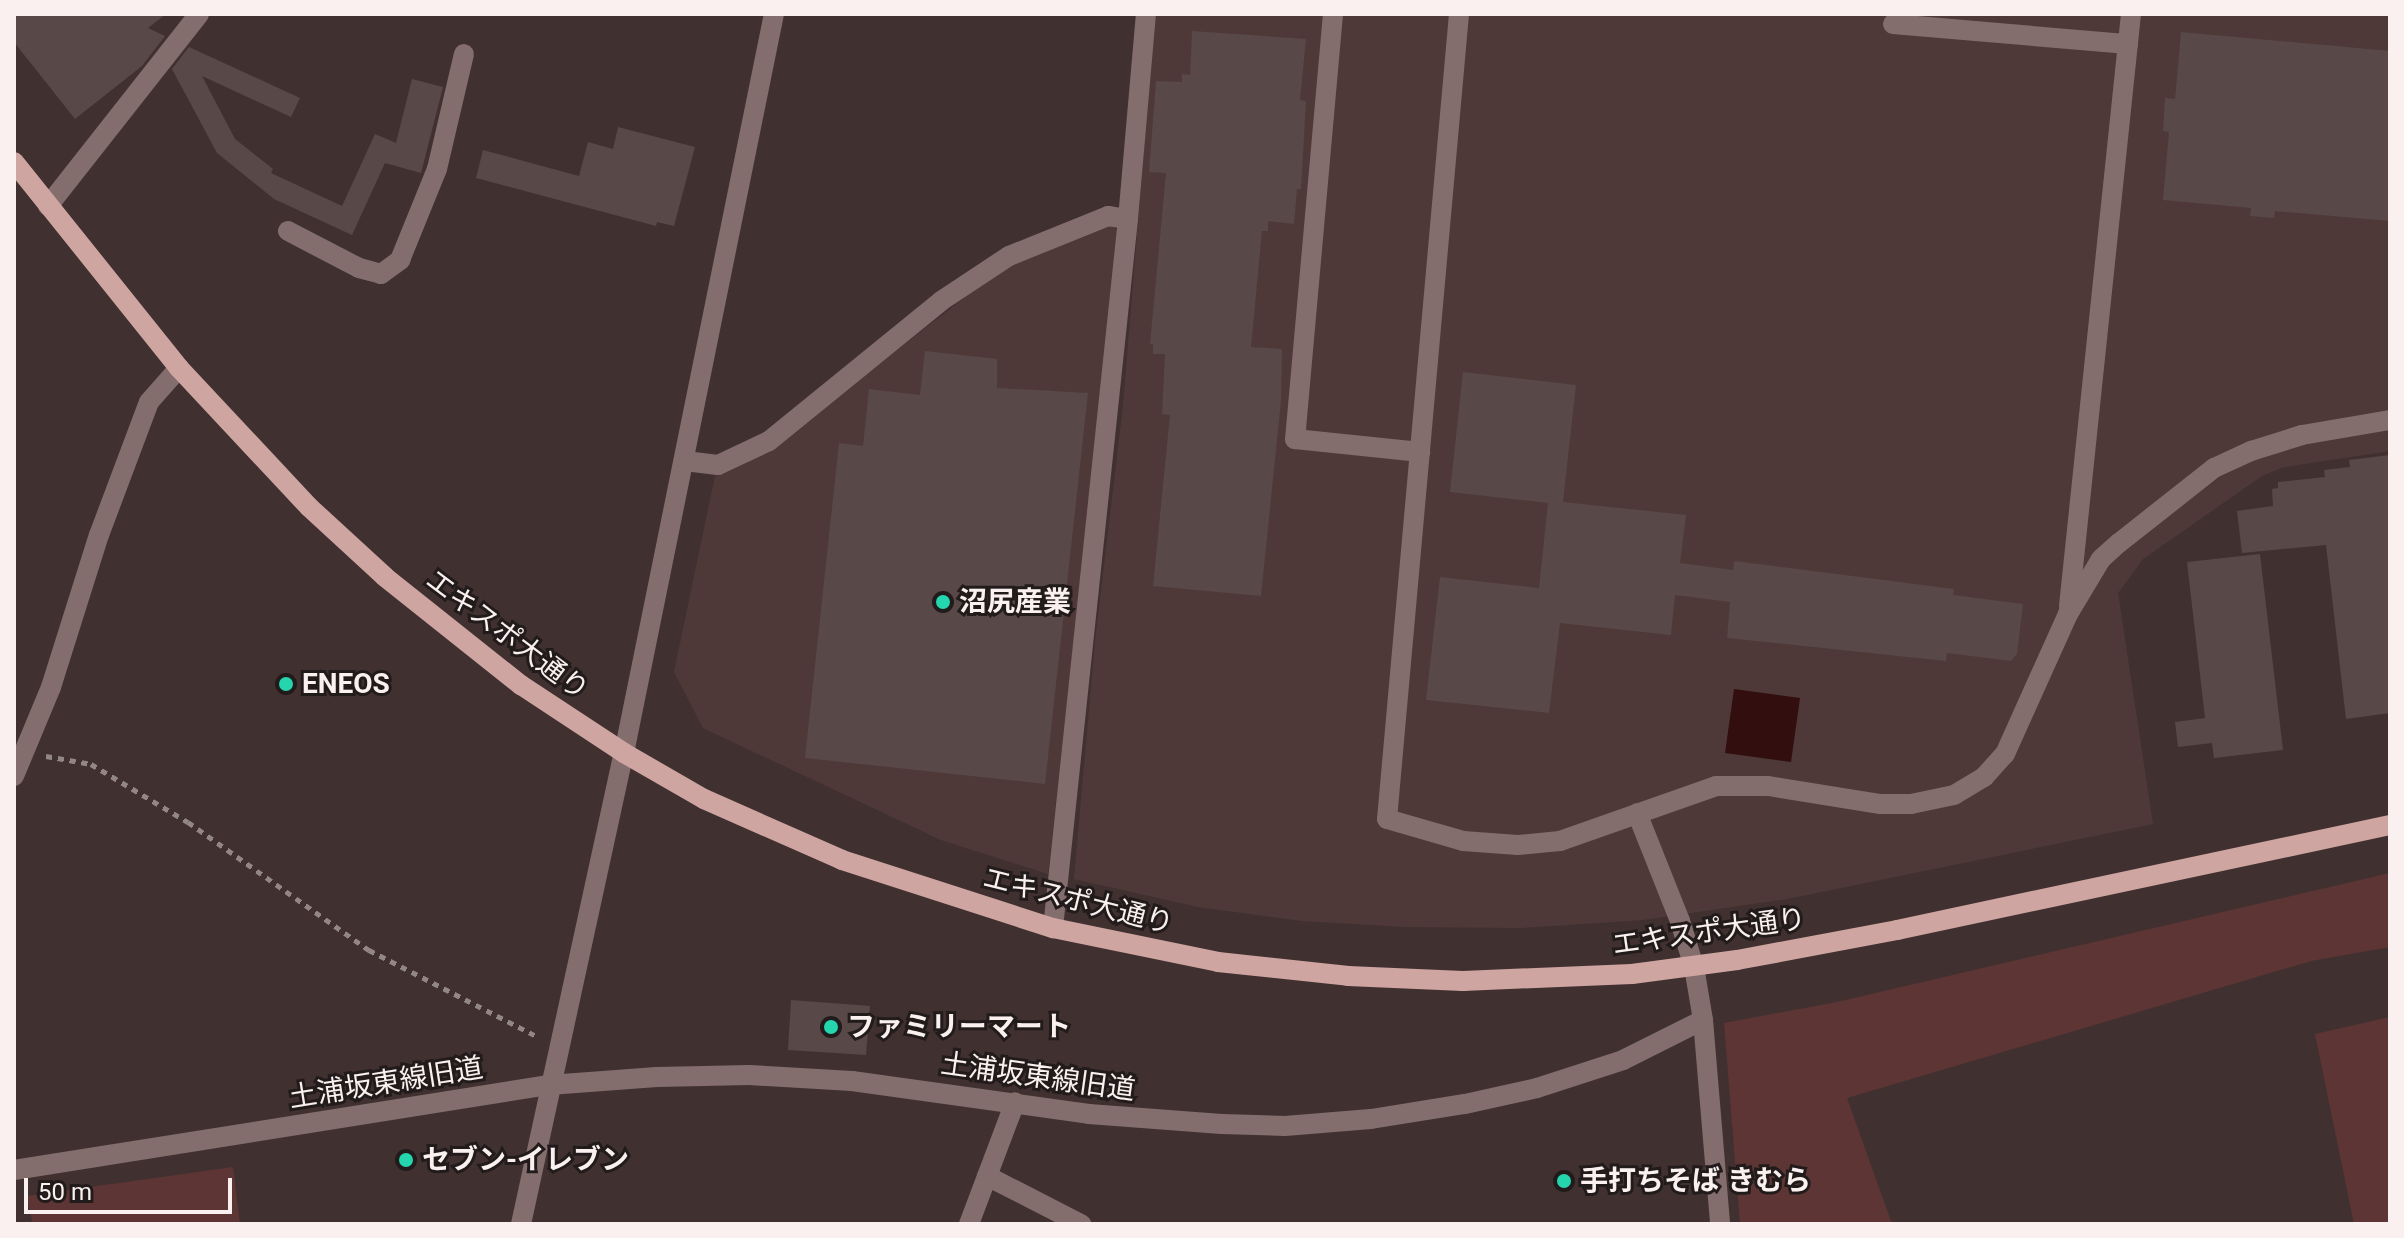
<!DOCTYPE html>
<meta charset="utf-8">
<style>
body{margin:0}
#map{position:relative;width:2404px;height:1238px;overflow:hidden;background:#403130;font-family:Roboto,"Noto Sans JP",sans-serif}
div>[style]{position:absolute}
.built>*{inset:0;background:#4e3938}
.green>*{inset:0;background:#5d3534}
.water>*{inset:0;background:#320e0f}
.building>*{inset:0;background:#584847}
.path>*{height:5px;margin-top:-2.5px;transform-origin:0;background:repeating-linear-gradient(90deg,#938786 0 6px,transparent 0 12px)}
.minor>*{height:20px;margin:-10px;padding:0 10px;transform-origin:10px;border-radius:10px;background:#836e6d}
.major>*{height:20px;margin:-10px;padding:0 10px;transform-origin:10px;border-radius:10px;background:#cfa5a2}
.dots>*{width:22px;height:22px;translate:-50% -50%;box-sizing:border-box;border:4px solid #221b1b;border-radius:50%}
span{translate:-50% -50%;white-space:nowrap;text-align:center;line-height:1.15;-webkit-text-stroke:6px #221b1b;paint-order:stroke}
.poi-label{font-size:28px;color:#f9f0ef;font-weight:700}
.left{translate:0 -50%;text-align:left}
.street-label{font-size:28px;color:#f9f0ef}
.frame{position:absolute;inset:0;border:16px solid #f9f0ef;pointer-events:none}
.scale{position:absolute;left:24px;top:1178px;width:208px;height:36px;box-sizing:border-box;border:4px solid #f9f0ef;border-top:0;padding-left:10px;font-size:24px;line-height:28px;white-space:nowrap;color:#f9f0ef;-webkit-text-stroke:6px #221b1b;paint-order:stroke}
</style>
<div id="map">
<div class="built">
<div style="clip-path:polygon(1155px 14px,2390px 14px,2390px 451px,2284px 467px,2262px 476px,2143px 559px,2118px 593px,2153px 824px,1787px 899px,1643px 920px,1521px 928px,1405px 927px,1302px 921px,1198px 907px,1074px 879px,1095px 642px,1123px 406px)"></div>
<div style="clip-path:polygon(1108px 223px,1119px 231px,1048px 874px,941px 840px,703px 728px,674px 672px,715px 476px,772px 448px,1006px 265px)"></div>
</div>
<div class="green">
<div style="clip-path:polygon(2390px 873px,2390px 947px,2311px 961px,1847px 1098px,1892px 1224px,1740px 1224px,1724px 1023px,1837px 1002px)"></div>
<div style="clip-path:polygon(2390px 1017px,2390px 1224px,2354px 1224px,2315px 1034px)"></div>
<div style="clip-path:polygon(233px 1167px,240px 1224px,33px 1224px,26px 1196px)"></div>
</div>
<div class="water">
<div style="clip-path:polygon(1734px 689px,1800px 698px,1791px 762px,1725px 753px)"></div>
</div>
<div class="building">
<div style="clip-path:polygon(14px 14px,166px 14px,148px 28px,165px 36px,142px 66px,75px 119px,14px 42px)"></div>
<div style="clip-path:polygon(1192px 31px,1306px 39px,1300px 100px,1306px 101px,1301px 189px,1297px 189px,1294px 224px,1268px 221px,1268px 231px,1262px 231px,1251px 347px,1282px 349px,1281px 401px,1261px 596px,1153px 586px,1170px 415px,1162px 414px,1165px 354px,1153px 354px,1153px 344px,1150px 344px,1166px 173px,1149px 172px,1156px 81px,1182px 82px,1182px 74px,1190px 75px)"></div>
<div style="clip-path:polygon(2181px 32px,2390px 51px,2390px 221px,2275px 211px,2274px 218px,2250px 216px,2251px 208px,2163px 200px,2169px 132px,2163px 131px,2165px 98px,2175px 99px)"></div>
<div style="clip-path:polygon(189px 47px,300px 98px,291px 117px,202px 76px,235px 139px,273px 169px,271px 173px,342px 206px,375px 134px,396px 143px,412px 79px,443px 87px,421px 173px,385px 163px,352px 235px,274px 199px,217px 153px,172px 69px)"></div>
<div style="clip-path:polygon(618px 127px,695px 147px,674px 226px,657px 222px,656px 226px,476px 178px,483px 150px,579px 176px,588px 142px,613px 149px)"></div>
<div style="clip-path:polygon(925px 351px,997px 359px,997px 388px,1088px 393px,1045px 784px,805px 758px,839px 443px,863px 446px,869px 389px,920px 395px)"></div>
<div style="clip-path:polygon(1463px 372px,1576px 385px,1563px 502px,1686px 515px,1680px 563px,1733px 570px,1734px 561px,1954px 589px,1953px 595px,2023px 604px,2017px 654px,2011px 661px,1947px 653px,1946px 661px,1727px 638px,1730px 602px,1675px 595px,1671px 635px,1560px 623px,1549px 713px,1426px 700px,1440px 577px,1539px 588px,1548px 503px,1450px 492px)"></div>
<div style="clip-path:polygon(2390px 455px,2390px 713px,2346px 719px,2326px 545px,2242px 553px,2237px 511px,2273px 506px,2272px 489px,2278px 488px,2278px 482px,2325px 477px,2324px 470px,2350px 467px,2349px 460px)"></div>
<div style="clip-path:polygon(2260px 554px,2283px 750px,2214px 758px,2212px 743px,2178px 747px,2175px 722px,2205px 718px,2187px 562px)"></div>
<div style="clip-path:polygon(791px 1000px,870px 1006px,866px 1055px,788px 1050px)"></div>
</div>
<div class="path">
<div style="left:46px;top:756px;width:46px;rotate:10.1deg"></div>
<div style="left:91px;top:764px;width:113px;rotate:30.9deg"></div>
<div style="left:188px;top:822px;width:222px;rotate:35.3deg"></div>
<div style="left:369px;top:950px;width:190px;rotate:27.2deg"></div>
</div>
<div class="minor">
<div style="left:1333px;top:14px;width:427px;rotate:95.1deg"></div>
<div style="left:1295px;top:439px;width:126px;rotate:5.9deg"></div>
<div style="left:1459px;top:14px;width:808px;rotate:95.11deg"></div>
<div style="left:1387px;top:819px;width:79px;rotate:16.1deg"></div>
<div style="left:1463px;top:841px;width:55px;rotate:4.2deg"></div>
<div style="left:1518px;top:845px;width:42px;rotate:-5.4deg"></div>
<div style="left:1560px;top:841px;width:165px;rotate:-19.4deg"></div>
<div style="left:1716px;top:786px;width:52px"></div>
<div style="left:1768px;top:786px;width:114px;rotate:9.1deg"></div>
<div style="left:1881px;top:804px;width:30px"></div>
<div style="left:1911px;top:804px;width:44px;rotate:-11.8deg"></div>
<div style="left:1954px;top:795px;width:35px;rotate:-31deg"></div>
<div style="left:1984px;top:777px;width:31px;rotate:-48deg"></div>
<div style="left:2005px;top:754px;width:154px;rotate:-65.8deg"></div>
<div style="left:2068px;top:614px;width:64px;rotate:-59deg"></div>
<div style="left:2101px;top:559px;width:24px;rotate:-42deg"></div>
<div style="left:2119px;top:543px;width:121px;rotate:-38.3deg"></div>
<div style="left:2214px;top:468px;width:41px;rotate:-24.7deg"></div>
<div style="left:2251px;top:451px;width:53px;rotate:-17.4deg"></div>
<div style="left:2302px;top:435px;width:89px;rotate:-9.7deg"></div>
<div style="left:1893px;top:24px;width:236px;rotate:4.9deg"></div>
<div style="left:48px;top:206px;width:244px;rotate:-51.8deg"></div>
<div style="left:288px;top:231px;width:80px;rotate:27.5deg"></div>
<div style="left:359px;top:268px;width:23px;rotate:15deg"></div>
<div style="left:381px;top:274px;width:24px;rotate:-36deg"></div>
<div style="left:400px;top:260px;width:98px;rotate:-67.9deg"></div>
<div style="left:437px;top:169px;width:118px;rotate:-76.8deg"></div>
<div style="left:685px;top:461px;width:33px;rotate:7deg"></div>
<div style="left:718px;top:465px;width:56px;rotate:-25.2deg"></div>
<div style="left:769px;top:441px;width:222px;rotate:-39.1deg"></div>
<div style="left:941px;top:301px;width:82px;rotate:-33.5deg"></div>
<div style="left:1009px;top:256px;width:107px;rotate:-22deg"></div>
<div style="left:1108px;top:216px;width:20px;rotate:9deg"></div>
<div style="left:2069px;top:606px;width:595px;rotate:-84.02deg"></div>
<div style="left:14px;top:776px;width:96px;rotate:-67.4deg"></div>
<div style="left:51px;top:687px;width:159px;rotate:-72.5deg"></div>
<div style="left:99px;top:535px;width:142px;rotate:-69.4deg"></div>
<div style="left:149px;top:402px;width:45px;rotate:-48.6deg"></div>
<div style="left:1053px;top:928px;width:713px;rotate:-83.96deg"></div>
<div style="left:1128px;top:219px;width:206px;rotate:-85deg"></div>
<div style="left:1703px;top:1020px;width:205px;rotate:85.2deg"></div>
<div style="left:14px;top:1170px;width:542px;rotate:-9.03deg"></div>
<div style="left:549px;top:1085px;width:108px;rotate:-4.2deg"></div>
<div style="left:657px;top:1077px;width:92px;rotate:-1.2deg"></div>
<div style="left:749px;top:1075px;width:103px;rotate:3.3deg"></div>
<div style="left:852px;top:1081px;width:239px;rotate:7.9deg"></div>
<div style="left:1089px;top:1114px;width:133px;rotate:4.3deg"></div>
<div style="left:1222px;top:1124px;width:63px;rotate:1.8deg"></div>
<div style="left:1285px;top:1126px;width:86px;rotate:-4.7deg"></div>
<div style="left:1371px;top:1119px;width:95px;rotate:-9.1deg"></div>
<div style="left:1465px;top:1104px;width:74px;rotate:-12.5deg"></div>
<div style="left:1537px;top:1088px;width:90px;rotate:-18deg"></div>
<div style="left:1623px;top:1060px;width:89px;rotate:-26.6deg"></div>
<div style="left:1703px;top:1020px;width:54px;rotate:-99.6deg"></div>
<div style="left:1694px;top:967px;width:48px;rotate:-106.9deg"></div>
<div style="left:1680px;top:921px;width:116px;rotate:-111.7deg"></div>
<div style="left:987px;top:1176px;width:106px;rotate:27.1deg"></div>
<div style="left:521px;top:1224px;width:482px;rotate:-77.7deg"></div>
<div style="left:624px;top:753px;width:754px;rotate:-78.53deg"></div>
<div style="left:969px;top:1224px;width:130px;rotate:-69.3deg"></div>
</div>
<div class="major">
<div style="left:14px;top:162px;width:264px;rotate:51.3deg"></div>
<div style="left:179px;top:368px;width:190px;rotate:46.9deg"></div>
<div style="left:309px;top:507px;width:103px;rotate:42.6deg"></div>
<div style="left:385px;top:577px;width:174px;rotate:38.5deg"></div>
<div style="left:521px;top:685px;width:123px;rotate:33.4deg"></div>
<div style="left:624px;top:753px;width:92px;rotate:29.9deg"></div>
<div style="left:704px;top:799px;width:151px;rotate:23.8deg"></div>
<div style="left:842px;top:860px;width:222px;rotate:17.9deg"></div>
<div style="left:1053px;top:928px;width:168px;rotate:11.6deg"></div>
<div style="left:1218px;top:962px;width:131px;rotate:6.1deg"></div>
<div style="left:1348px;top:976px;width:115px;rotate:2.5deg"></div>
<div style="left:1463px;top:981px;width:169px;rotate:-2.4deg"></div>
<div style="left:1632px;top:974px;width:106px;rotate:-7.6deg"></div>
<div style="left:1737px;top:960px;width:163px;rotate:-10.6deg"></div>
<div style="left:1897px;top:930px;width:504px;rotate:-12.02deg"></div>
</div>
<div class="dots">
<div style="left:943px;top:602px;background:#25d5ae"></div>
<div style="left:286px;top:684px;background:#25d5ae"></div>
<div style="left:831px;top:1027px;background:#25d5ae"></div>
<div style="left:406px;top:1160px;background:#25d5ae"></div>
<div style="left:1564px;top:1181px;background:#25d5ae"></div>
</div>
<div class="poi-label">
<span class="left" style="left:959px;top:602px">沼尻産業</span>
<span class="left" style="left:302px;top:684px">ENEOS</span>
<span class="left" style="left:847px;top:1027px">ファミリーマート</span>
<span class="left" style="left:422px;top:1160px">セブン-イレブン</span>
<span class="left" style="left:1580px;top:1181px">手打ちそば きむら</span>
</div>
<div class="street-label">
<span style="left:507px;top:635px;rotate:37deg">エキスポ大通り</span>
<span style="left:1078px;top:901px;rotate:14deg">エキスポ大通り</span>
<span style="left:1709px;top:932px;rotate:-8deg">エキスポ大通り</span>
<span style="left:1038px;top:1077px;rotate:8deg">土浦坂東線旧道</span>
<span style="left:386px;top:1083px;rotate:-9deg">土浦坂東線旧道</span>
</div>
<div class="frame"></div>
<div class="scale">50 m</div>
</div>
